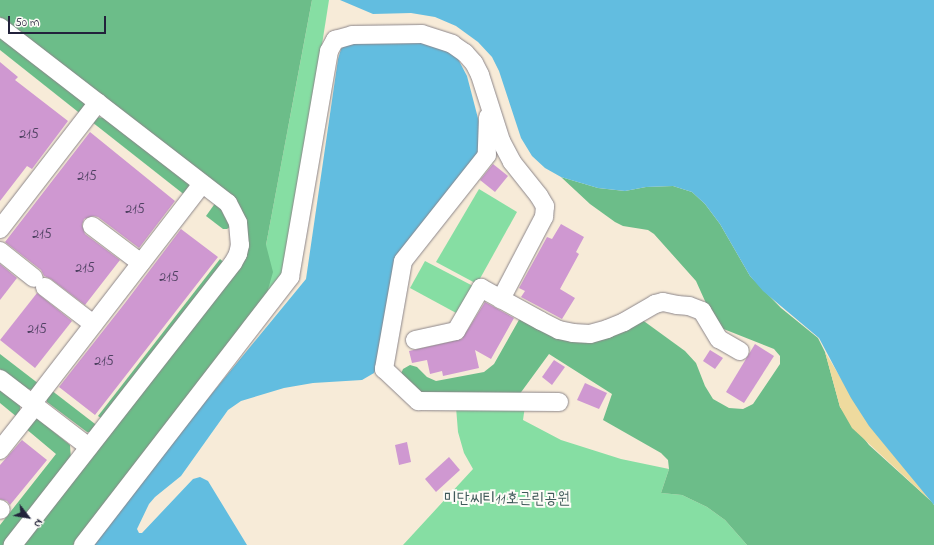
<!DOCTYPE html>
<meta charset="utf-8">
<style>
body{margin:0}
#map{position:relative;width:934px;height:545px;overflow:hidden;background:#f7ebd8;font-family:"Indie Flower","Poor Story",sans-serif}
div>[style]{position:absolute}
.green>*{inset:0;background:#86dea3}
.forest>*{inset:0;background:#6cbd89}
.sand>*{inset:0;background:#eeda9e}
.water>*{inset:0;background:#62bde0}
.building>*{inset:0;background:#cf98d1}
.roads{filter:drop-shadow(0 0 1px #8c868a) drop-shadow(0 0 1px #8c868a)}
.minor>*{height:18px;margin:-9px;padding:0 9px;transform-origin:9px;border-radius:9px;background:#fff}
span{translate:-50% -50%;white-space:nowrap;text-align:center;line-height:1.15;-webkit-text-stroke:4px #fdfcf7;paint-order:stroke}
.number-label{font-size:14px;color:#4d4060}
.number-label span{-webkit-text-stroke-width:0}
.park-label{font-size:16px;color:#405a5a}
.north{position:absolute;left:8px;top:497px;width:40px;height:40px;-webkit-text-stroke:3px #fdfcf7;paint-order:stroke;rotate:121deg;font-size:11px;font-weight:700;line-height:16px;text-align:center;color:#22223b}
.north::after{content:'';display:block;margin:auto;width:14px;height:18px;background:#22223b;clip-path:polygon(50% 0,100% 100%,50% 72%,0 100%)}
.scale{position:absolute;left:8px;top:16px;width:98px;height:18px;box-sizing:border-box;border:2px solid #22223b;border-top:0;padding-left:5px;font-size:12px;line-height:14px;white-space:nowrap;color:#22223b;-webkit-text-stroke:3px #fdfcf7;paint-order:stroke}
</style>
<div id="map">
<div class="green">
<div style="clip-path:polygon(312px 0,329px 0,289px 254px,286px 268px,267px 293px,266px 245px)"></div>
<div style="clip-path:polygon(479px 189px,517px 212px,477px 284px,436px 262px)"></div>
<div style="clip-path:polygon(425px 261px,473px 286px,458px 314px,410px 288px)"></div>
<div style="clip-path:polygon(525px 406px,523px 420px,561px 440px,621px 459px,669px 469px,661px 493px,682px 495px,707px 507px,725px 520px,747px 545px,403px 545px,473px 469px,464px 453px,458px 432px,456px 407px)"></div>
</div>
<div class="forest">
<div style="clip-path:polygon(0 0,312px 0,266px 245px,273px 272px,267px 293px,73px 545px,22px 545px,247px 229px,167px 146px,0 17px)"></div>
<div style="clip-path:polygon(0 34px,85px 102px,85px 109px,82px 115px,0 50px)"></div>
<div style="clip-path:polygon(97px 117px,104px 118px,183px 178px,189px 184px,189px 190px,186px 196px,92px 122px)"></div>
<div style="clip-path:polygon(561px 177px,598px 188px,625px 191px,646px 187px,673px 186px,692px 192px,705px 204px,720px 224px,750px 276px,781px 308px,818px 338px,825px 352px,840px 407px,869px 445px,932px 502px,934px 505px,934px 545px,747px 545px,725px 520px,707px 507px,682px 495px,661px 493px,669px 469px,668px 460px,661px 453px,603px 420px,612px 394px,549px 354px,519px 395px,420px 396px,400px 376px,403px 369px,410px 365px,417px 367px,427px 377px,436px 381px,484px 372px,494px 364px,520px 318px,561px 337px,641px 319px,685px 351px,696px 363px,705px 386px,713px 399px,729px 408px,743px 409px,753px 404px,780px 364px,780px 356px,774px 349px,721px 328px,714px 321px,696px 281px,654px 234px,648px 230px,623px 226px,615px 222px,590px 204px)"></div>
<div style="clip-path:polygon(216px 202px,220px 204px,230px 227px,227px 229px,223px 229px,206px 216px)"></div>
<div style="clip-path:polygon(220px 259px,227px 265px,105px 421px,98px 416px)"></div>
<div style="clip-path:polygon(0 354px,39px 384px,34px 390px,27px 389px,0 369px)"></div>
<div style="clip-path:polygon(0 389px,20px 404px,20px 412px,17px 417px,0 403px)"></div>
<div style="clip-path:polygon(51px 390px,99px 427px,94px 432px,87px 432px,47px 402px,47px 397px)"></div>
<div style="clip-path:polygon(38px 419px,70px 445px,71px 460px,8px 545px,0 545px,0 525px,56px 454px,25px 428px,32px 420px)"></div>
</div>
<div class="sand">
<div style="clip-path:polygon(825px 352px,869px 425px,932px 502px,852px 428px,840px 407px)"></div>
</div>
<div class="water">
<div style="clip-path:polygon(340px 0,934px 0,934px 505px,869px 426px,851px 398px,819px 338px,763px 291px,750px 276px,720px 224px,705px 204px,692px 192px,673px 186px,646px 187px,625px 191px,598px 188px,561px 177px,545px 168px,532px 156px,521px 138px,499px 71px,492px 57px,478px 42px,456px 26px,435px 17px,411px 13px,373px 14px)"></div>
<div style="clip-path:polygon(348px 42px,434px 43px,457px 57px,467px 76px,480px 126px,479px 149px,477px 158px,397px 261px,378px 365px,374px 373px,362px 380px,313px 383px,284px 388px,241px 401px,228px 410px,181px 476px,155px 497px,149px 504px,137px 529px,139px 533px,142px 533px,193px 479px,200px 477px,208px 481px,247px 545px,91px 545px,154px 464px,306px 279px,338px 59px,341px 49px)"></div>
</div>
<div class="building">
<div style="clip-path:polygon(0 62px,18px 77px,15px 80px,68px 121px,32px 169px,27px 166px,0 201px)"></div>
<div style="clip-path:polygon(90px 132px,175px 201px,139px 248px,98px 217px,93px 216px,84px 219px,82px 225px,85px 234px,120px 260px,85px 305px,51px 279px,44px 276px,41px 270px,5px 242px)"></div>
<div style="clip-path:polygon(493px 164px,508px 176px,495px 192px,480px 180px)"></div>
<div style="clip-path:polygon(561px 224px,584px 237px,576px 252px,579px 254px,560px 289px,575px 298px,562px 319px,521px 297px,525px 291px,519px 288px,547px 237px,552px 239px)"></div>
<div style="clip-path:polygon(181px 229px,218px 257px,95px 415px,59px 387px,125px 303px)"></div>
<div style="clip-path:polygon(0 264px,17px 278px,0 300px)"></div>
<div style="clip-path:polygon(37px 293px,72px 321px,35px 368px,0 340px)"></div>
<div style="clip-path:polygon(485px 302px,514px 318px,491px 359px,475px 350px,479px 368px,443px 376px,442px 371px,430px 374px,427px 360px,412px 363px,409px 351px,462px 339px)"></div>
<div style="clip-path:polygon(755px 344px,774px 356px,744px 403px,726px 392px)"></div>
<div style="clip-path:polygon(710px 350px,723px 358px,715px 369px,703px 361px)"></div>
<div style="clip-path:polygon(554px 360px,565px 367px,552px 385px,542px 377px)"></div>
<div style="clip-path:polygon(585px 383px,607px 393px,599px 409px,577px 400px)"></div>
<div style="clip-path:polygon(22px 440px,47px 460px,10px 505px,7px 501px,0 499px,0 465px)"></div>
<div style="clip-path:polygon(407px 442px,411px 462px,399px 465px,395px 445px)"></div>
<div style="clip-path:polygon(449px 457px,460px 470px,436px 492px,425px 479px)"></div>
</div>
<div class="roads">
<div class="minor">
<div style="left:0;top:27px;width:288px;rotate:37.7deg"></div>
<div style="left:228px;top:203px;width:22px;rotate:63deg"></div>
<div style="left:238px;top:223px;width:22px;rotate:85deg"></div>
<div style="left:240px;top:245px;width:9px;rotate:103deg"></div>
<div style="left:238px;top:254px;width:10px;rotate:119deg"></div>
<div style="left:233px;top:263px;width:358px;rotate:128deg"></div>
<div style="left:488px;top:117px;width:38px;rotate:92deg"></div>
<div style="left:487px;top:155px;width:135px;rotate:128.4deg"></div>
<div style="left:403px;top:261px;width:110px;rotate:100deg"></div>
<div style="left:384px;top:369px;width:47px;rotate:43.3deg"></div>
<div style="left:418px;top:401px;width:141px;rotate:0.4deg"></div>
<div style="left:92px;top:226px;width:61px;rotate:37.1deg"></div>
<div style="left:0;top:229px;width:160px;rotate:-52.3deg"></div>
<div style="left:0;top:251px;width:43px;rotate:38.5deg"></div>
<div style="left:45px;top:287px;width:61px;rotate:37.6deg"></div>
<div style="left:415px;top:340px;width:42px;rotate:-12.4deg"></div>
<div style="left:456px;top:331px;width:50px;rotate:-59.8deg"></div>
<div style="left:481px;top:288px;width:68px;rotate:28.8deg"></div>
<div style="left:541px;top:321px;width:20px;rotate:27deg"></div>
<div style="left:559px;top:330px;width:14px;rotate:12deg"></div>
<div style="left:573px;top:333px;width:17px;rotate:3deg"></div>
<div style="left:590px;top:334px;width:18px;rotate:-16deg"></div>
<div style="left:607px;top:329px;width:18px;rotate:-22deg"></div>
<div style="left:624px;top:322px;width:36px;rotate:-30deg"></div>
<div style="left:655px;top:304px;width:8px;rotate:-14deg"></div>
<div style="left:663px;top:302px;width:14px;rotate:12deg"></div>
<div style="left:677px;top:305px;width:12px;rotate:5deg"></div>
<div style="left:689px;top:306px;width:14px;rotate:21deg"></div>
<div style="left:702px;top:311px;width:33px;rotate:59deg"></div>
<div style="left:719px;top:339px;width:24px;rotate:30deg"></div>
<div style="left:0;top:379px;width:112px;rotate:37.4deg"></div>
<div style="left:32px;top:404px;width:278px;rotate:-52.3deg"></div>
<div style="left:0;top:450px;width:56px;rotate:-51.5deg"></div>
<div style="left:0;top:509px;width:1px;rotate:45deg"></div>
<div style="left:83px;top:545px;width:339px;rotate:-52.3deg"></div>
<div style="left:290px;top:277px;width:229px;rotate:-80.2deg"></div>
<div style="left:329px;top:51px;width:13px;rotate:-61deg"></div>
<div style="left:335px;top:40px;width:18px;rotate:-16deg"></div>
<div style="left:352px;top:35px;width:70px;rotate:-0.8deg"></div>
<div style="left:422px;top:34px;width:32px;rotate:18deg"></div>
<div style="left:452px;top:44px;width:16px;rotate:35deg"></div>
<div style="left:465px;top:53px;width:13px;rotate:48deg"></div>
<div style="left:474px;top:63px;width:13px;rotate:63deg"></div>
<div style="left:480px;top:75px;width:69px;rotate:72.3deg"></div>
<div style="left:501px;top:141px;width:24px;rotate:62deg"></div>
<div style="left:512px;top:162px;width:43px;rotate:51.5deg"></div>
<div style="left:539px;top:196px;width:12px;rotate:59deg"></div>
<div style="left:545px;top:206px;width:11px;rotate:95deg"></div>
<div style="left:544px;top:217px;width:93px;rotate:117.7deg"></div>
</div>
</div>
<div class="number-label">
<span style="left:29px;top:135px">215</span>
<span style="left:87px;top:177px">215</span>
<span style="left:135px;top:210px">215</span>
<span style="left:42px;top:235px">215</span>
<span style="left:85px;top:269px">215</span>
<span style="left:169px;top:278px">215</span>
<span style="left:37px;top:330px">215</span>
<span style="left:104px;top:362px">215</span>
</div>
<div class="park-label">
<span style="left:507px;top:499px">미단씨티11호근린공원</span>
</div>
<div class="north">N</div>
<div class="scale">50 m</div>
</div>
